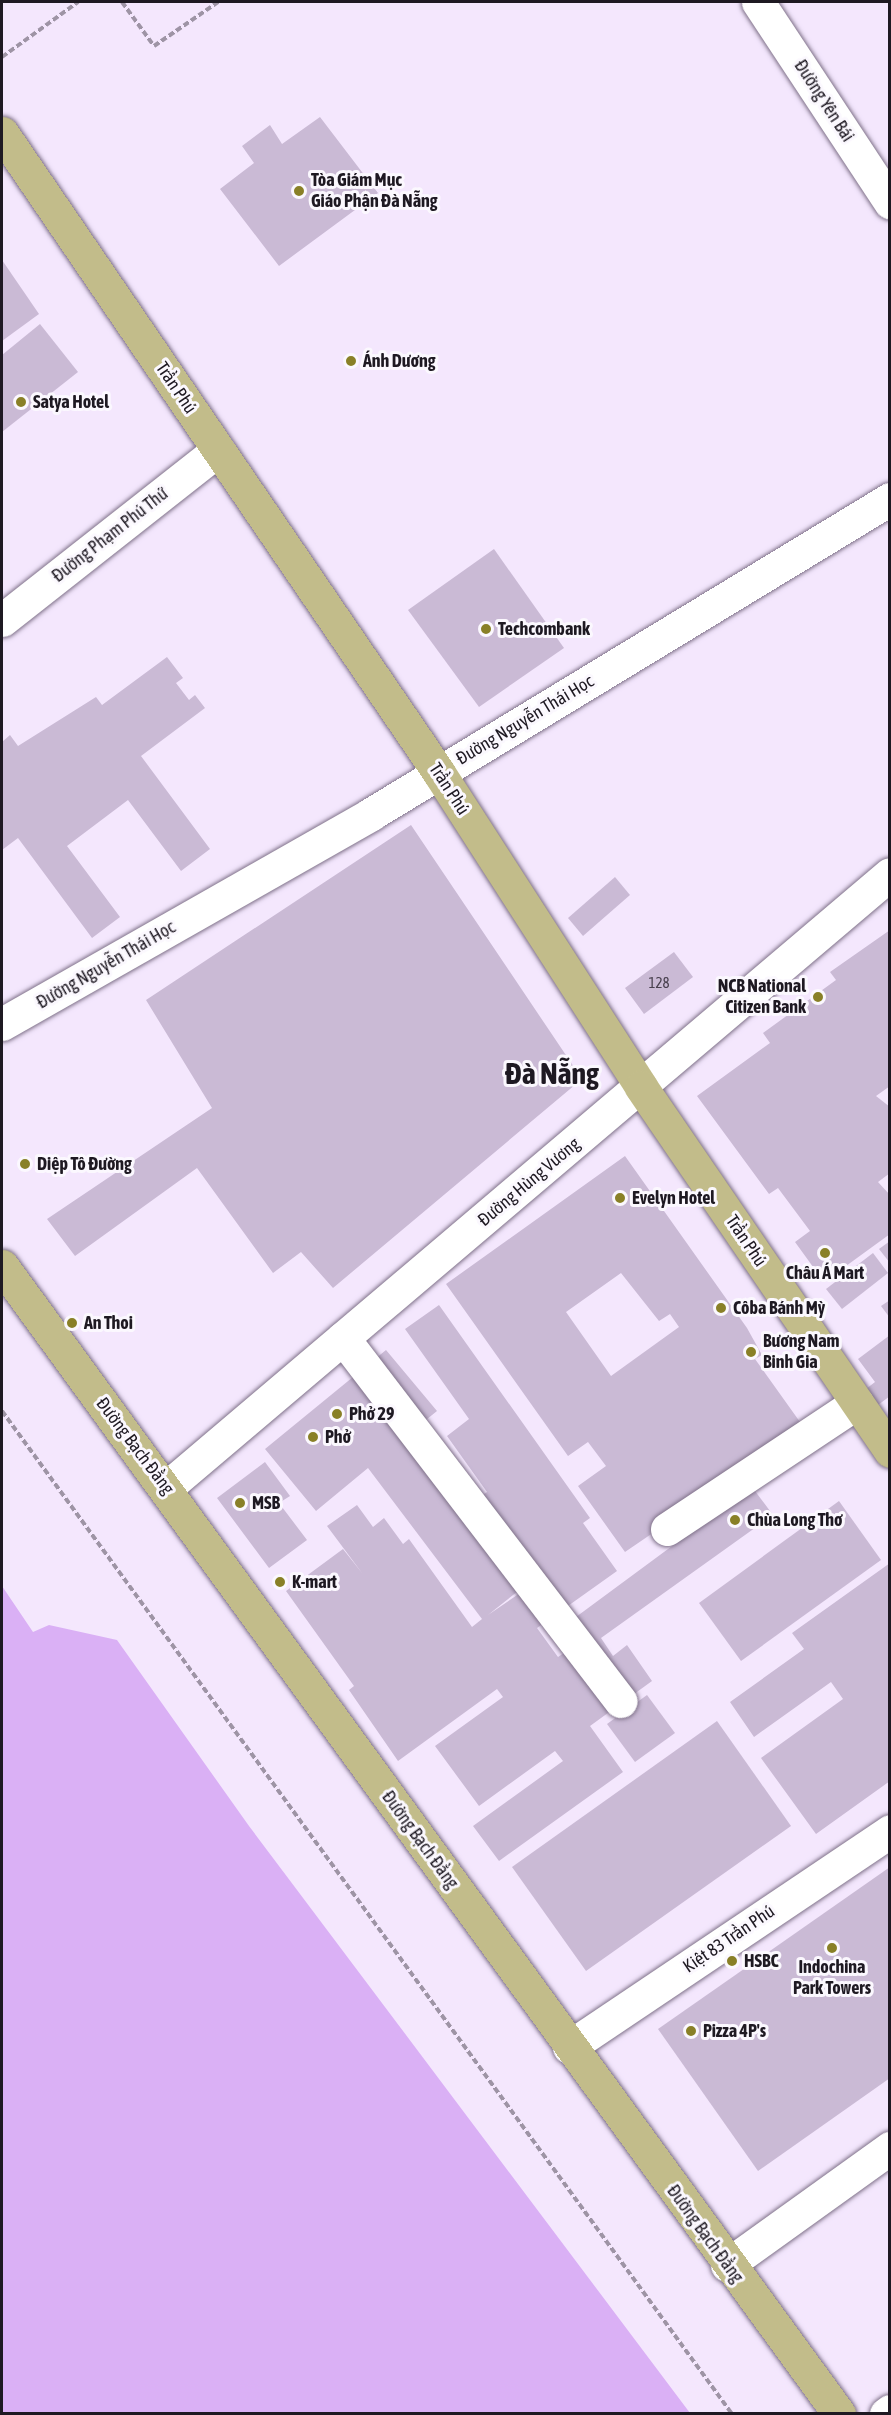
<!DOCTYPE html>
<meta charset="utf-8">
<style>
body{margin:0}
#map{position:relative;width:891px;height:2415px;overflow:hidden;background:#f4e7fd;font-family:"Asap Condensed",sans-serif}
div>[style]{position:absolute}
.water>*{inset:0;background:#dab0f5}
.building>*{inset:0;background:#cabad5}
.path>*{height:4px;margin-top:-2px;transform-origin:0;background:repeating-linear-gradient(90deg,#9e94a5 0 6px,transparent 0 9px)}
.roads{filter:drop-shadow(0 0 2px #7f7189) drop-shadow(0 0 2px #7f7189)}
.minor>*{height:33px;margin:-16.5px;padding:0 16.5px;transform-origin:16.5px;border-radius:16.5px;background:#fff}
.major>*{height:33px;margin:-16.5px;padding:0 16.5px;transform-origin:16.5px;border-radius:16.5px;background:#c2bc8a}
.dots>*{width:16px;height:16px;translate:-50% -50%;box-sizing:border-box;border:3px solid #fbf8fe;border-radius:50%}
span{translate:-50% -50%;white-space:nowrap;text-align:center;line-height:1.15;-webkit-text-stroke:6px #fbf8fe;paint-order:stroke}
.number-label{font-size:15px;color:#49414f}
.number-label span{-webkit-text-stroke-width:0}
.street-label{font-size:18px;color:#1e1922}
.poi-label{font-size:18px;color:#1e1922;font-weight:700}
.left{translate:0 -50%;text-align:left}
.right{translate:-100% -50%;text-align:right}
.town-label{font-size:30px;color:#1e1922;font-weight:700}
.frame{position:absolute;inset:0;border:3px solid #1e1922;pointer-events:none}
</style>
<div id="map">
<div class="water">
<div style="clip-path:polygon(2px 1586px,33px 1632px,49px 1625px,117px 1640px,249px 1826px,690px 2413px,2px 2413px)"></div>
</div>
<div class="building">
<div style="clip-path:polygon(320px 117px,378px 193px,279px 266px,220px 189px,254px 163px,242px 146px,270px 125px,282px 144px)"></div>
<div style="clip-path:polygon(2px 260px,39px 314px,2px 341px)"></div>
<div style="clip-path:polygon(40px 324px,78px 372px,2px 432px,2px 355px)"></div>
<div style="clip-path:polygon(494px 549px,564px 648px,479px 707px,408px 610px)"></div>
<div style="clip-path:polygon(167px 657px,183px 678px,176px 683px,189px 700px,195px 695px,205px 708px,141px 756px,210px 849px,181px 871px,128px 800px,67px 846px,120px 917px,92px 938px,18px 838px,2px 850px,2px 742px,10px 735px,18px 746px,96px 697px,102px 705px)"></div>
<div style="clip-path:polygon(411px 825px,582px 1079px,333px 1288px,301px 1252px,273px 1273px,197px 1168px,75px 1256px,47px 1219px,212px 1108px,146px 1000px)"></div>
<div style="clip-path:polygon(615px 877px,630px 895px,583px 936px,568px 918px)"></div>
<div style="clip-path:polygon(890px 930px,890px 1086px,876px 1096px,890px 1107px,890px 1173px,878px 1182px,890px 1195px,890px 1234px,824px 1282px,795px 1242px,810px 1231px,778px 1188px,769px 1194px,697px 1096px,770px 1043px,763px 1033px,836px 980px,830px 972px)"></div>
<div style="clip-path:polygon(674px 952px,693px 977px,644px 1014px,625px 988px)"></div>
<div style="clip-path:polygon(evenodd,625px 1156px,747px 1328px,762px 1355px,755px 1359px,805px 1429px,625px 1552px,578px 1486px,606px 1466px,588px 1442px,568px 1456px,446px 1284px,625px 1156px,621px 1273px,659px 1321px,670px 1314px,679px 1327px,611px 1376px,566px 1312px,621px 1273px)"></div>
<div style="clip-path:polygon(890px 1241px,890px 1263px,879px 1249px)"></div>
<div style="clip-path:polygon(873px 1253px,888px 1273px,842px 1309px,826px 1289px)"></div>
<div style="clip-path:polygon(890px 1300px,890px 1318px,881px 1306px)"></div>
<div style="clip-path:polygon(439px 1305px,590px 1518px,583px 1523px,617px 1571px,537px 1628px,558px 1657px,570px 1649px,557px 1631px,752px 1487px,773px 1515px,601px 1638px,613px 1656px,627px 1645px,652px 1681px,590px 1726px,623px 1772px,499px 1861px,473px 1826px,563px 1761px,555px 1751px,479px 1806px,435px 1746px,503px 1697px,497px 1689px,398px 1761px,349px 1690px,354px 1686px,286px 1591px,343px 1549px,362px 1573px,327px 1526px,357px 1505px,373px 1527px,384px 1518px,403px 1544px,409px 1539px,472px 1627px,482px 1619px,368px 1468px,316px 1511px,265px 1449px,386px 1350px,437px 1411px,411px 1432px,523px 1587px,488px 1615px,532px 1585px,472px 1502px,487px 1492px,447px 1436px,469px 1419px,405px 1329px)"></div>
<div style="clip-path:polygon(890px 1335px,890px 1396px,878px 1405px,866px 1389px,875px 1382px,858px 1359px)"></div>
<div style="clip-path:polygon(265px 1462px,290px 1496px,279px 1503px,307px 1540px,269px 1568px,217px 1498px)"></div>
<div style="clip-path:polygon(839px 1501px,881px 1560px,741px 1661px,699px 1603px)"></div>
<div style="clip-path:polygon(890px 1563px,890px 1781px,816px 1834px,761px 1758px,843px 1699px,831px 1682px,754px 1737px,730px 1702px,804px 1649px,792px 1633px)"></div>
<div style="clip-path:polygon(647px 1695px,675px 1733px,635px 1762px,607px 1724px)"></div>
<div style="clip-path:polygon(717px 1721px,791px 1826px,586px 1971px,512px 1867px)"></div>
<div style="clip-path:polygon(890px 1867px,890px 2078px,758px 2171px,658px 2029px)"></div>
</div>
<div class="path">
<div style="left:122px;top:2px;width:54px;rotate:54deg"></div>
<div style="left:154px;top:46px;width:78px;rotate:-34.5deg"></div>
<div style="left:2px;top:57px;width:94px;rotate:-35.9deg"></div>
<div style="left:2px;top:1411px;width:1241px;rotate:53.95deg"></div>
</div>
<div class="roads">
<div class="minor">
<div style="left:758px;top:2px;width:240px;rotate:56.6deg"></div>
<div style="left:2px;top:620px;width:275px;rotate:-38.2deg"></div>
<div style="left:2px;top:1024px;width:425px;rotate:-29.6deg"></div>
<div style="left:371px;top:814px;width:607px;rotate:-31.26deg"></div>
<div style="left:343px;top:1338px;width:457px;rotate:52.6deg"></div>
<div style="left:166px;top:1488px;width:949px;rotate:-40.3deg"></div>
<div style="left:667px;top:1529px;width:228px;rotate:-33.6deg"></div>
<div style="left:569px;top:2047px;width:387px;rotate:-33.9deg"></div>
<div style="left:727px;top:2265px;width:201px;rotate:-35.7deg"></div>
<div style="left:886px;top:2414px;width:5px;rotate:-37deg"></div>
</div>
<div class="major">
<div style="left:2px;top:133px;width:775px;rotate:55.67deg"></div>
<div style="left:439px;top:773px;width:373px;rotate:57.2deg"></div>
<div style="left:641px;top:1087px;width:441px;rotate:55.6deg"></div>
<div style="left:2px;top:1266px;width:1421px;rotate:53.9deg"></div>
</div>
</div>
<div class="dots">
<div style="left:299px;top:191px;background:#898027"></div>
<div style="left:351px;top:361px;background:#898027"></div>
<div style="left:21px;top:402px;background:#898027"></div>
<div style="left:486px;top:629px;background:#898027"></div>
<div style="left:818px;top:997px;background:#898027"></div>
<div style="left:25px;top:1164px;background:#898027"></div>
<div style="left:620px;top:1198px;background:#898027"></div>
<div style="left:825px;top:1253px;background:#898027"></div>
<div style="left:721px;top:1308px;background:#898027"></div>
<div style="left:72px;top:1323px;background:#898027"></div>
<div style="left:751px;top:1352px;background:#898027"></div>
<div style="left:337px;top:1414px;background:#898027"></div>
<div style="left:313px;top:1437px;background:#898027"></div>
<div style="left:240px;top:1503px;background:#898027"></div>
<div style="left:735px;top:1520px;background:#898027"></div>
<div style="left:280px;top:1582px;background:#898027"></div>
<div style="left:832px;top:1948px;background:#898027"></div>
<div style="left:732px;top:1961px;background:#898027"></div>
<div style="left:691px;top:2031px;background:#898027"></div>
</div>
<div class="number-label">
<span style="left:659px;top:983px">128</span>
</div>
<div class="street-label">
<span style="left:824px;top:101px;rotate:57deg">Đường Yên Bái</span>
<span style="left:176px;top:388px;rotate:56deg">Trần Phú</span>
<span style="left:110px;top:535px;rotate:-38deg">Đường Phạm Phú Thứ</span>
<span style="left:525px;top:720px;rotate:-31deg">Đường Nguyễn Thái Học</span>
<span style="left:449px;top:789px;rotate:57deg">Trần Phú</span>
<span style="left:106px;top:965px;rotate:-30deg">Đường Nguyễn Thái Học</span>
<span style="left:529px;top:1182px;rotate:-40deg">Đường Hùng Vương</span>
<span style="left:746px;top:1241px;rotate:56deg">Trần Phú</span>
<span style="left:135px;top:1446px;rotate:53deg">Đường Bạch Đằng</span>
<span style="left:420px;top:1840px;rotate:54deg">Đường Bạch Đằng</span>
<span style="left:729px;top:1939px;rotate:-34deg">Kiệt 83 Trần Phú</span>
<span style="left:705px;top:2234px;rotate:54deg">Đường Bạch Đằng</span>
</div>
<div class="poi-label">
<span class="left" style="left:311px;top:191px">Tòa Giám Mục<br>Giáo Phận Đà Nẵng</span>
<span class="left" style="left:363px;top:361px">Ánh Dương</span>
<span class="left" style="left:33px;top:402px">Satya Hotel</span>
<span class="left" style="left:498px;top:629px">Techcombank</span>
<span class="right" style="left:806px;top:997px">NCB National<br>Citizen Bank</span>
<span class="left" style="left:37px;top:1164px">Diệp Tô Đường</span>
<span class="left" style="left:632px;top:1198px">Evelyn Hotel</span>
<span style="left:825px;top:1273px">Châu Á Mart</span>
<span class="left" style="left:733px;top:1308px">Côba Bánh Mỳ</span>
<span class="left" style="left:84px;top:1323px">An Thoi</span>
<span class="left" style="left:763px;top:1352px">Bương Nam<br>Binh Gia</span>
<span class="left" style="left:349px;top:1414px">Phở 29</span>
<span class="left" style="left:325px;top:1437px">Phở</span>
<span class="left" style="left:252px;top:1503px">MSB</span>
<span class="left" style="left:747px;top:1520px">Chùa Long Thơ</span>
<span class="left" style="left:292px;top:1582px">K-mart</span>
<span class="left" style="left:744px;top:1961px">HSBC</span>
<span style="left:832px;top:1978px">Indochina<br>Park Towers</span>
<span class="left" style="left:703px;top:2031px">Pizza 4P's</span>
</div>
<div class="town-label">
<span style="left:552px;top:1073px">Đà Nẵng</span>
</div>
<div class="frame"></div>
</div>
